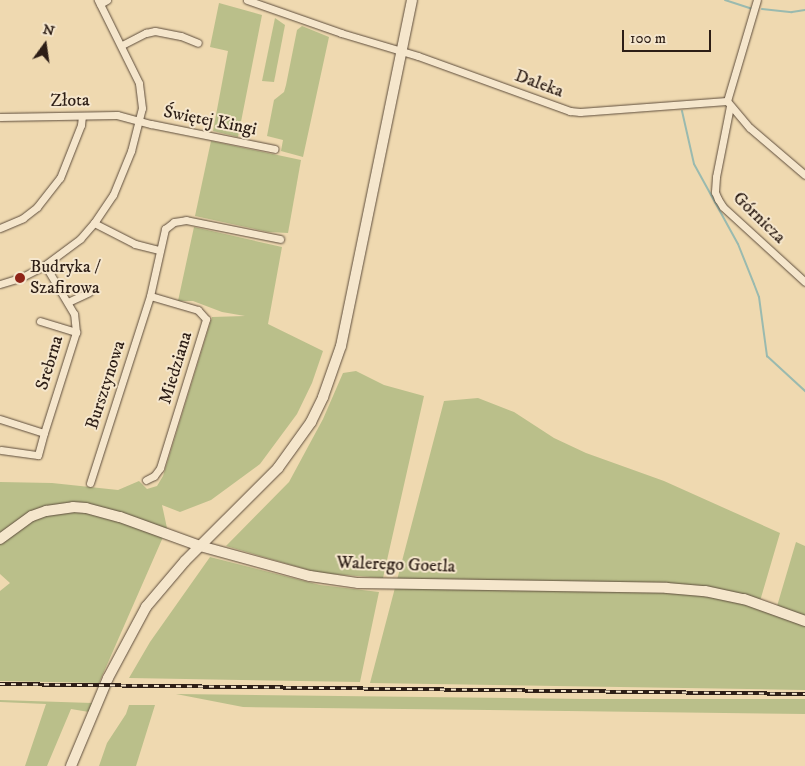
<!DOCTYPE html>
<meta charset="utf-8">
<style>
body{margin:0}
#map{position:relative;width:805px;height:766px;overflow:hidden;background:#efd9b0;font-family:"IM FELL DW Pica",serif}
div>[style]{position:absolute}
.green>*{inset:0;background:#babf8a}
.stream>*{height:2px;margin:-1px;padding:0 1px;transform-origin:1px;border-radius:1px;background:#9abaaf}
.roads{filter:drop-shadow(0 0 1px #5e4d3c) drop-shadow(0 0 1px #5e4d3c)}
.street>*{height:7px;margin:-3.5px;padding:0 3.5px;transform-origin:3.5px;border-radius:3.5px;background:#f5e6cc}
.secondary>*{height:10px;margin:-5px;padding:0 5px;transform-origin:5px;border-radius:5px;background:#f5e6cc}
.rail>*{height:4px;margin-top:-2px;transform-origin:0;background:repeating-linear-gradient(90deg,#f5e6cc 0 5.5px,#2d1e16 0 11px);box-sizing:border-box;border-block:1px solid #2d1e16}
.dots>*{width:14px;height:14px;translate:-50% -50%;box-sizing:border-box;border:2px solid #f5e6cc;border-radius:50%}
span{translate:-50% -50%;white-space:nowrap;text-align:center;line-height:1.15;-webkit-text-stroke:4px #f5e6cc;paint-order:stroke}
.street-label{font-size:18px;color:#2d1e16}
.poi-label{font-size:18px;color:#2d1e16}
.left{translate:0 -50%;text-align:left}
.north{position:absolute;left:20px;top:20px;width:50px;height:50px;-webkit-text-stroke:4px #f5e6cc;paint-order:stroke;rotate:14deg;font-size:14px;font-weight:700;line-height:20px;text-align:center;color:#2d1e16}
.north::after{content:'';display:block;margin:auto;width:18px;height:22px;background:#2d1e16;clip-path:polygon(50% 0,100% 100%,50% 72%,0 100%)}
.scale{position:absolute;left:622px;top:30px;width:89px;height:22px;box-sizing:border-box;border:2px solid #2d1e16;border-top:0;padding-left:6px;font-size:15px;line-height:18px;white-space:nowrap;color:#2d1e16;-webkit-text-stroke:4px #f5e6cc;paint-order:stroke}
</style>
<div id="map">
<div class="green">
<div style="clip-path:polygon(219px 3px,262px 15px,238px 137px,213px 131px,228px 51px,210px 47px)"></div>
<div style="clip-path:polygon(275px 18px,285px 25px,274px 82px,262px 81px)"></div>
<div style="clip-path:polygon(302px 26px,329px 37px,303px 157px,281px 151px,283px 140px,267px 136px,274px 100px,284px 92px,286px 85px,297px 30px)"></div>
<div style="clip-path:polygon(211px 141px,301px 160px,288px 233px,268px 232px,195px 216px)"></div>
<div style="clip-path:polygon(194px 227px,282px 247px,268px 324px,323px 351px,312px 383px,297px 414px,260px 464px,211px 500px,180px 512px,162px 505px,167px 528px,99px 683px,0 681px,0 591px,10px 583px,0 574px,0 482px,52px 483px,118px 490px,139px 481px,147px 489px,157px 486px,163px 476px,212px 317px,245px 316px,222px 312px,193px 301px,178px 301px)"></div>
<div style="clip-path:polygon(356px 371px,384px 385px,424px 396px,383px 578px,319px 573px,226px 546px,289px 482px,323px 419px,343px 373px)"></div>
<div style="clip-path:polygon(478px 398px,514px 412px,554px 438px,586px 453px,664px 481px,780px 533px,758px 608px,775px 613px,796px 542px,805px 546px,805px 690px,370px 683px,444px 401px)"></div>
<div style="clip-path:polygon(210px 557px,320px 585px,379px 592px,360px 682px,129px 678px,150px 642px)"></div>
<div style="clip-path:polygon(176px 694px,585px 699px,805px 699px,805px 714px,243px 707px)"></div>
<div style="clip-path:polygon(0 700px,92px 703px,89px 712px,71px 709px,47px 766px,25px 766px,46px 704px,0 702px)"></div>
<div style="clip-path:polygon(129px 705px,155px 705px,136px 766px,99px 766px,107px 743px,126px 714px)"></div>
</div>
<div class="stream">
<div style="left:725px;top:0;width:29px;rotate:18deg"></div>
<div style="left:762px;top:9px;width:30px;rotate:6deg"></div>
<div style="left:792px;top:12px;width:13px;rotate:-9deg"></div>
<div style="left:682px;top:111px;width:54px;rotate:77.2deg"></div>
<div style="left:694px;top:164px;width:91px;rotate:61.2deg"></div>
<div style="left:738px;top:244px;width:43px;rotate:68.2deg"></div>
<div style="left:754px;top:284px;width:14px;rotate:69deg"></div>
<div style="left:759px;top:297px;width:60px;rotate:82.3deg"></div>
<div style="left:767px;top:356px;width:52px;rotate:42.6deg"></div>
</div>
<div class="roads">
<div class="street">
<div style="left:247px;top:0;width:100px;rotate:19.3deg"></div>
<div style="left:341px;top:33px;width:80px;rotate:16.6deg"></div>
<div style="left:418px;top:56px;width:162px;rotate:19.9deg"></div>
<div style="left:570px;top:111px;width:10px;rotate:6deg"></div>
<div style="left:580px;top:112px;width:147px;rotate:-4.3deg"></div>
<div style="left:727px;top:101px;width:35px;rotate:50deg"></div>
<div style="left:750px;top:128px;width:72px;rotate:40.5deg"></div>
<div style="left:100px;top:4px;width:8px;rotate:-30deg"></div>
<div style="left:122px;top:45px;width:27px;rotate:-27deg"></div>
<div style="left:146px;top:33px;width:9px;rotate:-13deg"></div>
<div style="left:155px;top:31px;width:26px;rotate:11deg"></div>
<div style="left:181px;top:36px;width:18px;rotate:22deg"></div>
<div style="left:727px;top:101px;width:105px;rotate:-73.5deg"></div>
<div style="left:730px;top:106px;width:72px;rotate:101.2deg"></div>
<div style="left:716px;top:177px;width:15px;rotate:94deg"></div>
<div style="left:715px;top:192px;width:8px;rotate:67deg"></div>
<div style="left:718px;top:199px;width:9px;rotate:58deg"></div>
<div style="left:723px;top:207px;width:111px;rotate:42.4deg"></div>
<div style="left:0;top:117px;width:117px;rotate:-1deg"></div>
<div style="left:117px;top:115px;width:35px;rotate:15deg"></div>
<div style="left:151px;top:124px;width:126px;rotate:11.4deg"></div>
<div style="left:94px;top:223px;width:46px;rotate:27.1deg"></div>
<div style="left:135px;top:244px;width:25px;rotate:14deg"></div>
<div style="left:0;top:228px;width:25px;rotate:-23deg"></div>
<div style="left:23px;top:218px;width:18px;rotate:-38deg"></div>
<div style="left:37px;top:207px;width:37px;rotate:-52deg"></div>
<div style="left:60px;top:178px;width:57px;rotate:-68.4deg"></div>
<div style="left:81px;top:125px;width:9px;rotate:-84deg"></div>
<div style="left:0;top:284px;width:21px;rotate:-17deg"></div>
<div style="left:20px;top:278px;width:28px;rotate:-27deg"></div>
<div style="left:45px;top:265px;width:44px;rotate:-36.6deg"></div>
<div style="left:80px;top:239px;width:21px;rotate:-49deg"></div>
<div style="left:94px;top:223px;width:34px;rotate:-56deg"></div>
<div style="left:113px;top:195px;width:48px;rotate:-67.8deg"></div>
<div style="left:131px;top:151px;width:44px;rotate:-75.7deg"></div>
<div style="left:142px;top:108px;width:25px;rotate:-97deg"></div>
<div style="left:139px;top:83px;width:93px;rotate:-116.3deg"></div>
<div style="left:68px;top:302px;width:23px;rotate:-25deg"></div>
<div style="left:40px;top:321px;width:38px;rotate:17deg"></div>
<div style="left:0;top:419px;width:46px;rotate:17.7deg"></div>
<div style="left:44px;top:433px;width:106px;rotate:-72.4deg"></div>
<div style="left:76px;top:332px;width:18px;rotate:-96deg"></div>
<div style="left:74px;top:314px;width:57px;rotate:-120.6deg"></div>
<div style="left:1px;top:450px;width:37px;rotate:8deg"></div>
<div style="left:38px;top:455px;width:23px;rotate:-75deg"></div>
<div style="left:146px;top:480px;width:9px;rotate:-27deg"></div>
<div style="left:154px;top:476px;width:10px;rotate:-53deg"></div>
<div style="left:160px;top:468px;width:156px;rotate:-72.8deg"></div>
<div style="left:206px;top:319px;width:12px;rotate:-132deg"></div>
<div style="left:198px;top:310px;width:50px;rotate:-163.7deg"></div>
<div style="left:90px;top:483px;width:196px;rotate:-72.2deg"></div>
<div style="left:150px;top:296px;width:69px;rotate:-77.4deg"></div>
<div style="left:165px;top:229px;width:11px;rotate:-38deg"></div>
<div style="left:174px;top:222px;width:12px;rotate:-9deg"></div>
<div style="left:186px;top:220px;width:96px;rotate:11.4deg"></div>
</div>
<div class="secondary">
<div style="left:0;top:539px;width:39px;rotate:-36deg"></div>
<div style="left:32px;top:516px;width:15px;rotate:-20deg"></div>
<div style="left:46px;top:511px;width:27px;rotate:-8deg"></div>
<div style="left:73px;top:507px;width:13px;rotate:4deg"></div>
<div style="left:86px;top:508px;width:35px;rotate:15deg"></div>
<div style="left:120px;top:517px;width:85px;rotate:19.9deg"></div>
<div style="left:200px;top:546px;width:114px;rotate:15.3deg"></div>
<div style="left:310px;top:576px;width:49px;rotate:8.3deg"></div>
<div style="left:358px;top:583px;width:309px;rotate:0.9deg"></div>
<div style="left:667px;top:588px;width:38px;rotate:5deg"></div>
<div style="left:705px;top:591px;width:40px;rotate:12deg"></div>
<div style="left:744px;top:599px;width:65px;rotate:19.8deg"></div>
<div style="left:71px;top:766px;width:95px;rotate:-67.2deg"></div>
<div style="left:108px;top:678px;width:81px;rotate:-61.8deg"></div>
<div style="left:146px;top:607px;width:60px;rotate:-49.7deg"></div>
<div style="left:185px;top:561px;width:132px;rotate:-45deg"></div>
<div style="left:278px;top:468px;width:57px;rotate:-54.3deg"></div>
<div style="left:311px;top:422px;width:28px;rotate:-64deg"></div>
<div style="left:323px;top:397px;width:54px;rotate:-70.6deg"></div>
<div style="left:341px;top:346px;width:353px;rotate:-78.4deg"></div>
</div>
</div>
<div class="rail">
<div style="left:0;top:684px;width:805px;rotate:0.71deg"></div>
</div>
<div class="dots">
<div style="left:20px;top:278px;background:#8f2418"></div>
</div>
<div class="street-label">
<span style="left:539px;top:84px;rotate:20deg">Daleka</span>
<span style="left:70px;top:101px;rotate:-1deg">Złota</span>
<span style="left:210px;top:121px;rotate:11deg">Świętej Kingi</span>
<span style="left:759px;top:218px;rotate:44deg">Górnicza</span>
<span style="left:50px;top:363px;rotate:-73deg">Srebrna</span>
<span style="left:176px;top:368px;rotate:-73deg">Miedziana</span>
<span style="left:106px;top:385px;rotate:-72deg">Bursztynowa</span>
<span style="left:396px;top:565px;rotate:2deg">Walerego Goetla</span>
</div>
<div class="poi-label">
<span class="left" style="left:30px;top:278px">Budryka /<br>Szafirowa</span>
</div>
<div class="north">N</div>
<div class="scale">100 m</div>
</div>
